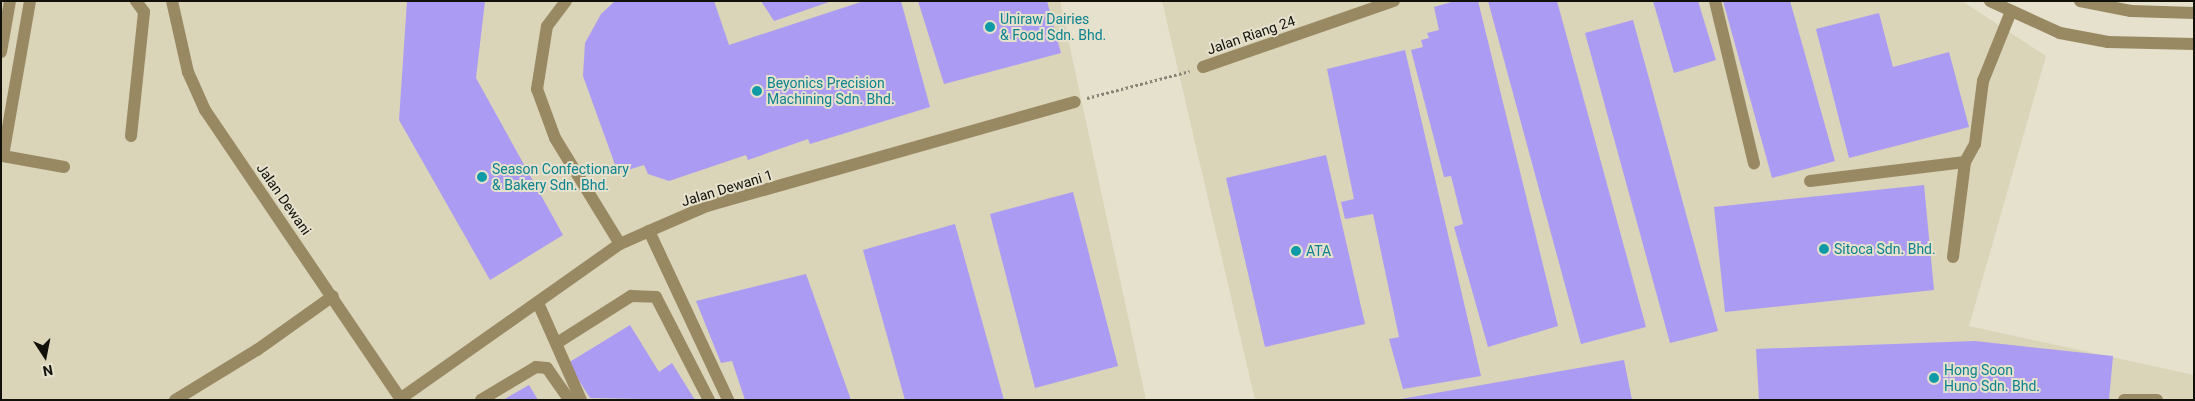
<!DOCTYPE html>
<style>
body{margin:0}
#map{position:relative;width:2195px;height:401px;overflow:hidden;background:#e5e1cd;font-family:Roboto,sans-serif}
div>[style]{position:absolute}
.built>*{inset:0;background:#dad4b9}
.building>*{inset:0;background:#ac9bf2}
.path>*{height:3px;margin-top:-1.5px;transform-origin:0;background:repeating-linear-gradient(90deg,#878476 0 2.5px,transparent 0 5px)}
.minor>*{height:12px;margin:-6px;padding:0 6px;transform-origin:6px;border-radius:6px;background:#998963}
.dots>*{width:14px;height:14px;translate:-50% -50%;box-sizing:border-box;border:2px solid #e5e1cd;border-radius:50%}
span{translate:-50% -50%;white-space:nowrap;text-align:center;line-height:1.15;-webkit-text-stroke:4px #e5e1cd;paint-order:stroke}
.culture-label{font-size:14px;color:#0d838f}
.left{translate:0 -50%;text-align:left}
.street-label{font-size:14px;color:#111009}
.frame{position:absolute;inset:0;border:2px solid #111009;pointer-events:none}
.north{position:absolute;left:20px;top:331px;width:50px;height:50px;-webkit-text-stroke:4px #e5e1cd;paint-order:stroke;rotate:169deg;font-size:14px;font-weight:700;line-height:20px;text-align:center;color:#111009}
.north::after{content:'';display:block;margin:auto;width:18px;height:22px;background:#111009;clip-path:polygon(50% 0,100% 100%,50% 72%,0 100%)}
</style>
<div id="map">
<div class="built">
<div style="clip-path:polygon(1px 1px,1060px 1px,1146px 400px,1px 400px)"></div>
<div style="clip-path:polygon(1162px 1px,1962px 1px,2046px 56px,1969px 326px,2194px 375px,2194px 400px,1255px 400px)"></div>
</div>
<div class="building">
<div style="clip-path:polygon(407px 1px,485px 1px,476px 78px,563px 235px,490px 280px,399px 120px)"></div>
<div style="clip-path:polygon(615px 1px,714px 1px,729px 45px,864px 1px,901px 1px,930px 107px,810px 144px,808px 139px,748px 160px,746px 155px,669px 181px,648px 174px,644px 165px,618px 173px,583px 76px,585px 43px,601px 14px)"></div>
<div style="clip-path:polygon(761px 1px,829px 1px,829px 2px,774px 21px)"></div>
<div style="clip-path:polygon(918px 1px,1047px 1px,1061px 53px,944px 84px)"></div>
<div style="clip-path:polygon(1455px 1px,1478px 1px,1558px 326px,1488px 347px,1454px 227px,1463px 224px,1451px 176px,1444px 177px,1411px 50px,1423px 47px,1421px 40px,1429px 38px,1427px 33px,1439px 30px,1434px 7px)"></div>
<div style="clip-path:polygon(1488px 1px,1557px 1px,1646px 327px,1581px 344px)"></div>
<div style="clip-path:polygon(1653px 1px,1698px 1px,1716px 60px,1674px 73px)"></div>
<div style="clip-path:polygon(1723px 1px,1790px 1px,1835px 161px,1772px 178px)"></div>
<div style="clip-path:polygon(1879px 13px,1893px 67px,1949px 52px,1969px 127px,1849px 158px,1816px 29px)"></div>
<div style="clip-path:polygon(1633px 20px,1718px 331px,1670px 343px,1585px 33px)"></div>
<div style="clip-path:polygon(1405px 50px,1481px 376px,1403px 389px,1389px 339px,1399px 337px,1373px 214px,1345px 219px,1341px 202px,1354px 199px,1327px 69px)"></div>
<div style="clip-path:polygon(1326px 155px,1365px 324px,1265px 347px,1226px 178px)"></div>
<div style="clip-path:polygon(1924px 185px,1934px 290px,1725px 312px,1714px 207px)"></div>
<div style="clip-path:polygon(1073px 192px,1118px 366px,1035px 388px,990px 214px)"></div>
<div style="clip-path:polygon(955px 224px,1004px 400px,905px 400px,863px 250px)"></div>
<div style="clip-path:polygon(806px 274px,851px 400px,745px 400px,732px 361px,721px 363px,696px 301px)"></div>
<div style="clip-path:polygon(630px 325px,659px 372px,672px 363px,695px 400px,590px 398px,568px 363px)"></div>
<div style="clip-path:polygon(1975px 341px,2113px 356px,2109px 400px,1759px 400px,1756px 349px)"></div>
<div style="clip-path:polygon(1624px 360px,1632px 400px,1401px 400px,1401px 399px)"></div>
<div style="clip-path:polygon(529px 385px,538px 400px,503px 400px)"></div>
</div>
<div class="path">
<div style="left:1087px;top:98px;width:106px;rotate:-14.7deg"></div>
</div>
<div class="minor">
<div style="left:30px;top:1px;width:157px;rotate:99.9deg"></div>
<div style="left:3px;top:156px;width:62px;rotate:10.2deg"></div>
<div style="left:172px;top:1px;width:73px;rotate:77.3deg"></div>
<div style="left:188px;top:72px;width:42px;rotate:65.9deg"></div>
<div style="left:205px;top:110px;width:350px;rotate:55.9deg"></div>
<div style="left:566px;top:1px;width:31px;rotate:127deg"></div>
<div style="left:547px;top:26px;width:64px;rotate:99deg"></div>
<div style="left:537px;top:89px;width:52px;rotate:69.8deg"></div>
<div style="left:555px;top:138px;width:124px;rotate:58.5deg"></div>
<div style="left:1715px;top:1px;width:167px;rotate:76.5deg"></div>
<div style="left:1990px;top:1px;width:77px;rotate:24.6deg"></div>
<div style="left:2060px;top:33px;width:49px;rotate:10.6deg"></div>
<div style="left:2108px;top:42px;width:86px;rotate:1.3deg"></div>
<div style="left:2080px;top:1px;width:52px;rotate:11.1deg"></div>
<div style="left:2131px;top:11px;width:63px;rotate:1.8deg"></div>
<div style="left:1px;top:52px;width:52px;rotate:-80deg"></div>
<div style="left:1203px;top:67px;width:202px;rotate:-19.1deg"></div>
<div style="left:131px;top:136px;width:125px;rotate:-84deg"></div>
<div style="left:144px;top:12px;width:14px;rotate:-126deg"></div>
<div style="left:1810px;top:181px;width:156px;rotate:-7deg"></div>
<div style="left:1965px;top:162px;width:21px;rotate:-61deg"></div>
<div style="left:1975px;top:144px;width:64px;rotate:-82.8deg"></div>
<div style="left:1983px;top:81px;width:72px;rotate:-68.1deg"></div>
<div style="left:649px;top:231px;width:187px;rotate:64.9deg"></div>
<div style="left:1953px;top:257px;width:96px;rotate:-82.8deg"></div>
<div style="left:538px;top:303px;width:106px;rotate:66.1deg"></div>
<div style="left:557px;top:343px;width:88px;rotate:-32.4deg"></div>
<div style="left:631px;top:296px;width:25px;rotate:2deg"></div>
<div style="left:656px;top:297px;width:116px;rotate:62.8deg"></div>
<div style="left:400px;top:399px;width:269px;rotate:-35.2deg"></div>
<div style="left:620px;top:244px;width:32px;rotate:-24deg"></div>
<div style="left:649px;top:231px;width:63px;rotate:-23.3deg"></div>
<div style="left:707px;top:206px;width:382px;rotate:-15.8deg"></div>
<div style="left:175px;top:400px;width:96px;rotate:-31.4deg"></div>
<div style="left:257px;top:350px;width:93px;rotate:-35.4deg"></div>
<div style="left:481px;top:400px;width:64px;rotate:-31deg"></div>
<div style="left:536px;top:367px;width:11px;rotate:5deg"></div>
<div style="left:547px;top:368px;width:39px;rotate:55deg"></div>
<div style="left:2124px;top:400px;width:33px"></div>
</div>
<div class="dots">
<div style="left:990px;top:27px;background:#0f9aa8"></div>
<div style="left:757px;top:91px;background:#0f9aa8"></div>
<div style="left:482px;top:177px;background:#0f9aa8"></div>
<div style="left:1824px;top:249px;background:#0f9aa8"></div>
<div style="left:1296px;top:251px;background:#0f9aa8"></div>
<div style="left:1934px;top:378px;background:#0f9aa8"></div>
</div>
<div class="culture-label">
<span class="left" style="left:1000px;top:27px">Uniraw Dairies<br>&amp; Food Sdn. Bhd.</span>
<span class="left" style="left:767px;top:91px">Beyonics Precision<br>Machining Sdn. Bhd.</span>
<span class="left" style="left:492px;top:177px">Season Confectionary<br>&amp; Bakery Sdn. Bhd.</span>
<span class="left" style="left:1834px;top:249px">Sitoca Sdn. Bhd.</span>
<span class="left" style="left:1306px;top:251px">ATA</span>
<span class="left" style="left:1944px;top:378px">Hong Soon<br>Huno Sdn. Bhd.</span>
</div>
<div class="street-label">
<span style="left:1251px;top:35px;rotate:-19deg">Jalan Riang 24</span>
<span style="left:727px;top:188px;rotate:-17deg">Jalan Dewani 1</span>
<span style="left:284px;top:199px;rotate:55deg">Jalan Dewani</span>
</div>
<div class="frame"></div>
<div class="north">N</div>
</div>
